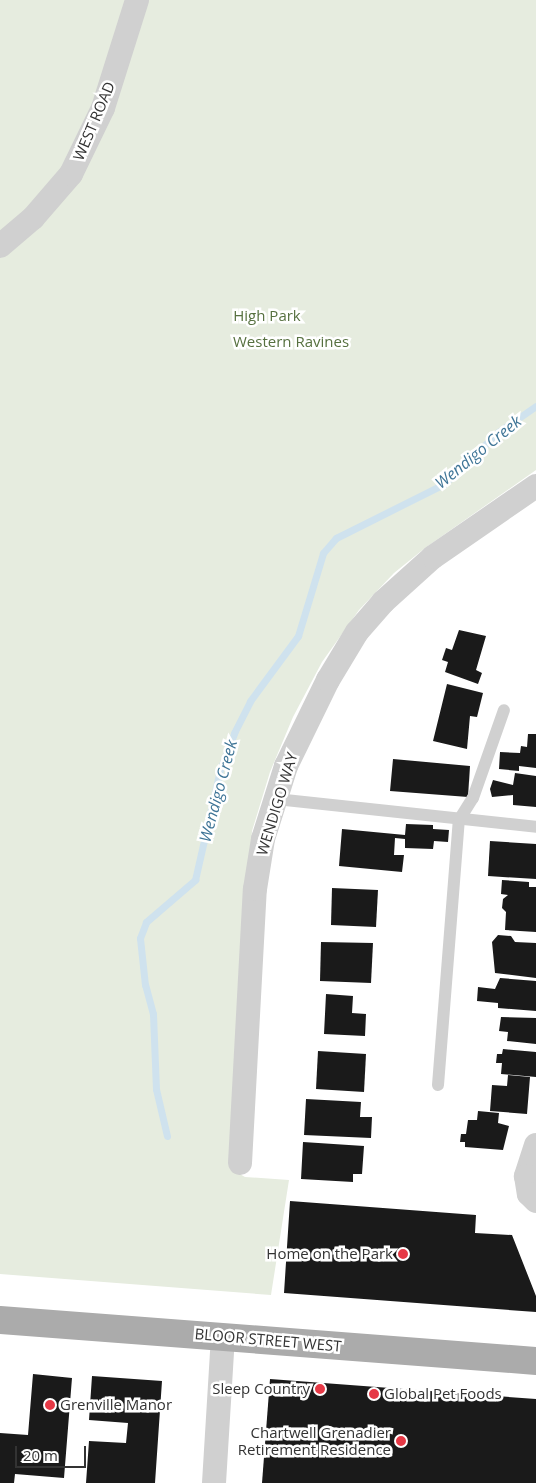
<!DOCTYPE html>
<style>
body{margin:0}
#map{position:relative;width:536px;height:1483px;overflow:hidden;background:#fff;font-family:"Open Sans",sans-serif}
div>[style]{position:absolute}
.green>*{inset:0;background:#e6ecdf}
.stream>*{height:7px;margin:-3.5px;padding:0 3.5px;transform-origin:3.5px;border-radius:3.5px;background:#cfe2ee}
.building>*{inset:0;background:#1a1a1a}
.service>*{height:12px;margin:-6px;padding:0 6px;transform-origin:6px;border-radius:6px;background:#d0d0d0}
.minor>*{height:24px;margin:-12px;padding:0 12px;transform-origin:12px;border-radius:12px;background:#d0d0d0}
.primary>*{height:28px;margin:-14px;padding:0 14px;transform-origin:14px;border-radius:14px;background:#ababab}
.dots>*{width:14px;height:14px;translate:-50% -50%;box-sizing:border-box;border:2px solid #fff;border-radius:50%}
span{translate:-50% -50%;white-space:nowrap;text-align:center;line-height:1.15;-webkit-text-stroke:5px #fff;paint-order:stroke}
.street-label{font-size:15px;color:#333}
.park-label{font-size:15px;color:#56703f}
.poi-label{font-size:15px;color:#333}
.right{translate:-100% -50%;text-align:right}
.left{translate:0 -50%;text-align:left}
.water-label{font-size:16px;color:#3f7597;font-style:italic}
.scale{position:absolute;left:15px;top:1446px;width:71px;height:22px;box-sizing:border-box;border:2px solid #333;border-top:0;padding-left:6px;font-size:15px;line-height:18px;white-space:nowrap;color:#333;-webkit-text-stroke:4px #fff;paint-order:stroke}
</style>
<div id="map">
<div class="green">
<div style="clip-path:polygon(0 0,536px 0,536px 470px,425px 548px,394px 573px,359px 610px,322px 662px,293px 717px,270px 772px,252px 831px,231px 1169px,245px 1177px,289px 1180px,271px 1295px,0 1274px)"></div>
</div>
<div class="stream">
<div style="left:167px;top:1136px;width:48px;rotate:-103.2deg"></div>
<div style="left:156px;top:1089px;width:75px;rotate:-92.3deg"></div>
<div style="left:153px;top:1014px;width:30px;rotate:-105deg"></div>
<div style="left:145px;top:985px;width:47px;rotate:-96.1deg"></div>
<div style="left:140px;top:938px;width:17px;rotate:-69deg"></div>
<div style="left:146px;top:922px;width:65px;rotate:-40.6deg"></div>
<div style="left:195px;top:880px;width:113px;rotate:-77.2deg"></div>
<div style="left:220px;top:770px;width:40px;rotate:-69deg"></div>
<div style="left:234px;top:733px;width:36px;rotate:-63deg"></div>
<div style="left:250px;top:701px;width:81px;rotate:-53.6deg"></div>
<div style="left:298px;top:636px;width:87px;rotate:-73.2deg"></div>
<div style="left:323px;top:553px;width:20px;rotate:-49deg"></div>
<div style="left:336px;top:538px;width:121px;rotate:-26.6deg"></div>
<div style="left:444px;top:484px;width:74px;rotate:-43.9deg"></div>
<div style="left:497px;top:433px;width:47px;rotate:-34.7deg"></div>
</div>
<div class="building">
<div style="clip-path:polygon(459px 630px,486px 636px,476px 670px,482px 673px,478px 684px,445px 672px,448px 662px,442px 660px,446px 648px,452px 650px)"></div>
<div style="clip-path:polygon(447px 684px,483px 693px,477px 717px,470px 716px,467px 749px,433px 741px)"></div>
<div style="clip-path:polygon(528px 734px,536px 734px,536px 768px,519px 766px,519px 771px,499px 769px,500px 752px,520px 753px,521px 746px,527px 747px)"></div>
<div style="clip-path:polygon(393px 759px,470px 766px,468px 797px,390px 791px)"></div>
<div style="clip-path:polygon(515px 773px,536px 776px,536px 807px,513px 805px,513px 795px,492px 797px,490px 789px,493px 780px,513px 785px)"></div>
<div style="clip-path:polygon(406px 824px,433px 825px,433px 829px,449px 830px,448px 842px,434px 841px,433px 849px,405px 848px,405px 839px,395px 838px,394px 855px,404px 855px,402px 872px,339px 866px,342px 829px,405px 835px)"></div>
<div style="clip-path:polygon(490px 841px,536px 844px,536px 879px,488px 876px)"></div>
<div style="clip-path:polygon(502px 880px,529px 882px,529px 887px,536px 887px,536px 932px,505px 930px,506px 912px,502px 908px,503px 899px,508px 895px,501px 894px)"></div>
<div style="clip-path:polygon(332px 888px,378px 890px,376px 927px,331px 925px)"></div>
<div style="clip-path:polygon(498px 935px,511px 936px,515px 942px,536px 943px,536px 978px,495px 973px,492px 942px)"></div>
<div style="clip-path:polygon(321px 942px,373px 943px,371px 983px,320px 981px)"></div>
<div style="clip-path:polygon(500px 978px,536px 981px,536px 1011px,498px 1008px,498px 1003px,477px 1001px,478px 987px,495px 989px)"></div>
<div style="clip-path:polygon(326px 994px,353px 996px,352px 1013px,366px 1014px,365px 1036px,324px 1034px)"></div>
<div style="clip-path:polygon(501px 1017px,536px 1018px,536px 1044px,507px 1041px,508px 1032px,499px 1031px)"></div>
<div style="clip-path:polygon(503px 1049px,536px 1052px,536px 1077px,501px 1074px,502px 1063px,496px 1063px,497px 1054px,502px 1054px)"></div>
<div style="clip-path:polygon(318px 1051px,366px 1054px,364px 1092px,316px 1089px)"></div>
<div style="clip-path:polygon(508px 1075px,530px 1077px,527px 1114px,490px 1111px,492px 1085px,507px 1086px)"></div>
<div style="clip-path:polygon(306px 1099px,361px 1102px,360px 1117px,372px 1117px,371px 1138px,304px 1135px)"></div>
<div style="clip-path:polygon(478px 1111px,499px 1113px,498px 1123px,509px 1126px,503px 1150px,465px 1147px,465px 1142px,460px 1142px,461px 1134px,466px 1134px,468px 1120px,477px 1120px)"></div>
<div style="clip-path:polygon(303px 1142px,364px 1146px,362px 1174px,353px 1174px,353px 1182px,301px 1179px)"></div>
<div style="clip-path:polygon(290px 1201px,476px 1215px,475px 1233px,512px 1235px,536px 1296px,536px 1312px,284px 1293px)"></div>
<div style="clip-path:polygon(33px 1374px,72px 1378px,64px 1478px,15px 1474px,14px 1483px,0 1483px,0 1433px,28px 1435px)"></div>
<div style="clip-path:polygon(92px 1376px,162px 1381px,155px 1483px,86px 1483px,89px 1441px,126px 1443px,128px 1423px,89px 1420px)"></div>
<div style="clip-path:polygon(270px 1379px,536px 1399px,536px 1483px,262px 1483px)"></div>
</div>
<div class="service">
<div style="left:276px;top:799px;width:262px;rotate:6.1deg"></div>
<div style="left:438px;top:1085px;width:266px;rotate:-85.5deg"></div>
<div style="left:459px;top:820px;width:26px;rotate:-58deg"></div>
<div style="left:473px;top:798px;width:93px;rotate:-70.6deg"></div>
</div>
<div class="minor">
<div style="left:0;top:246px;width:43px;rotate:-40.3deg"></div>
<div style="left:33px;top:218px;width:58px;rotate:-49.2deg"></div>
<div style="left:71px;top:174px;width:73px;rotate:-64.1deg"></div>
<div style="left:103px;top:108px;width:113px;rotate:-72.5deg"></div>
<div style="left:536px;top:1145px;width:33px;rotate:108deg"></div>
<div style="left:526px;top:1176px;width:18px;rotate:81deg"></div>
<div style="left:529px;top:1194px;width:10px;rotate:45deg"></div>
<div style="left:240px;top:1163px;width:274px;rotate:-86.9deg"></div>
<div style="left:255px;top:889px;width:51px;rotate:-80.9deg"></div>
<div style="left:263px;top:839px;width:77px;rotate:-72.5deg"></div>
<div style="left:286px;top:766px;width:96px;rotate:-64deg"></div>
<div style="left:328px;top:680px;width:56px;rotate:-58.9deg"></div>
<div style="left:357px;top:632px;width:40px;rotate:-49deg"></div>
<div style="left:383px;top:602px;width:67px;rotate:-42deg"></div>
<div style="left:433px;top:557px;width:125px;rotate:-34.6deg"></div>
<div style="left:214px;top:1483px;width:147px;rotate:-86.5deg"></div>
</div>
<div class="primary">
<div style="left:0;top:1320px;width:538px;rotate:4.37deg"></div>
</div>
<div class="dots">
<div style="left:403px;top:1254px;background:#e63946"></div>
<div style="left:320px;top:1389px;background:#e63946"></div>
<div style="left:374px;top:1394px;background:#e63946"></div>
<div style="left:50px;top:1405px;background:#e63946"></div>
<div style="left:401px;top:1441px;background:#e63946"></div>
</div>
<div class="street-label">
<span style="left:94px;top:121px;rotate:-67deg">WEST ROAD</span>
<span style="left:277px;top:804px;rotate:-73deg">WENDIGO WAY</span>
<span style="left:268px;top:1340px;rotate:5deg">BLOOR STREET WEST</span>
</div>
<div class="park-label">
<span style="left:267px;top:316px">High Park</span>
<span style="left:291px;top:342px">Western Ravines</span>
</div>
<div class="poi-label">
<span class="right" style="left:393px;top:1254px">Home on the Park</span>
<span class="right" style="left:310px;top:1389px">Sleep Country</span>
<span class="left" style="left:384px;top:1394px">Global Pet Foods</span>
<span class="left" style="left:60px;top:1405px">Grenville Manor</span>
<span class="right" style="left:391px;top:1441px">Chartwell Grenadier<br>Retirement Residence</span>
</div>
<div class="water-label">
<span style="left:478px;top:452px;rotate:-39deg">Wendigo Creek</span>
<span style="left:218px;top:791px;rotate:-75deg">Wendigo Creek</span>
</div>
<div class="scale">20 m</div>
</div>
